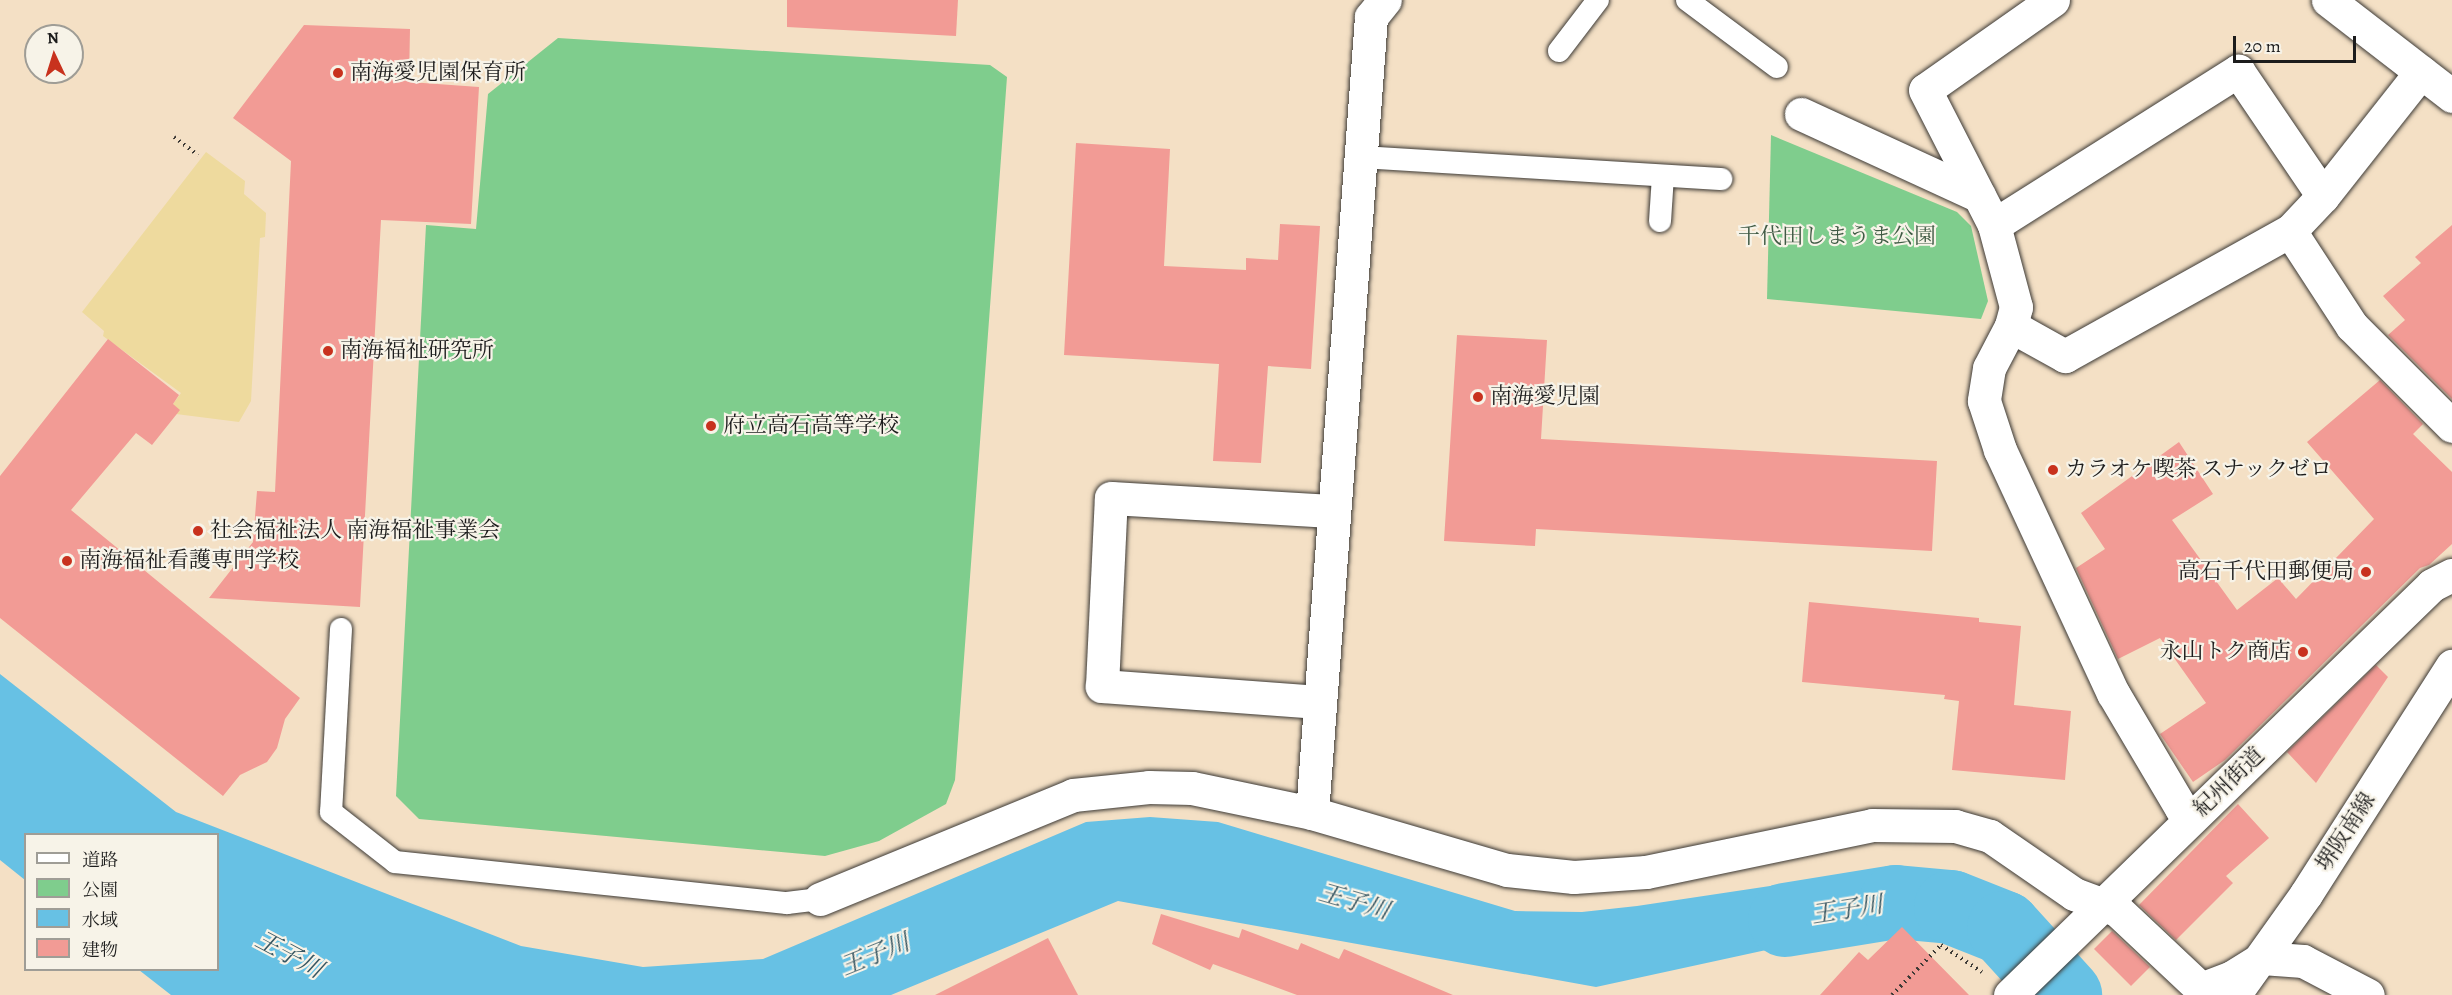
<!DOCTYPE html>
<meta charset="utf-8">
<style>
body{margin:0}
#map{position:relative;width:2452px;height:995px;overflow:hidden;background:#f4e0c5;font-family:Alegreya,"Noto Serif JP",serif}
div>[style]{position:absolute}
.green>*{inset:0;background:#7fcd8d}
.sand>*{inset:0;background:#eeda9e}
.water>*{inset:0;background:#67c1e4}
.river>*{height:74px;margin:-37px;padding:0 37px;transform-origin:37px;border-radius:37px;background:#67c1e4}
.building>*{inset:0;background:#f29b95}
.path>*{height:4px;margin-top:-2px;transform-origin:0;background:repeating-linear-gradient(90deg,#3c3935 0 1.5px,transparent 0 6px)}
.roads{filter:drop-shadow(0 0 2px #3c3935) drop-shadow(0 0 2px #3c3935)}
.service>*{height:22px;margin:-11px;padding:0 11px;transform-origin:11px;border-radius:11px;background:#fff}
.minor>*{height:33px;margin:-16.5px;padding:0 16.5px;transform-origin:16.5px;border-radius:16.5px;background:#fff}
.tertiary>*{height:33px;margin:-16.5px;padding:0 16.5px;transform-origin:16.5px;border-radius:16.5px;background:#fff}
.secondary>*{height:33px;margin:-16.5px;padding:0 16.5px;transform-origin:16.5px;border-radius:16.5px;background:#fff}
.dots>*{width:16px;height:16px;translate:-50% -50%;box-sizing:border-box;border:3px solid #f7f3e8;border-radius:50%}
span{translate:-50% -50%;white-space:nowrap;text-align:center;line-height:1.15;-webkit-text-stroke:4.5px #f7f3e8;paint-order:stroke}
.poi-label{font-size:22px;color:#1c1c1c}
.left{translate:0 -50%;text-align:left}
.right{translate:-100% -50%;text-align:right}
.park-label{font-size:22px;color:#3f5a44}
.street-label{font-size:22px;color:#1c1c1c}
.water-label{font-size:24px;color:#365662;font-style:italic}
.legend{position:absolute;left:24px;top:833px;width:195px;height:138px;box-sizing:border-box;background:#f7f3e8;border:2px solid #9f9d96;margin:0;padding:8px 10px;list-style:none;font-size:18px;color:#1c1c1c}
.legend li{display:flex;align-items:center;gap:12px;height:30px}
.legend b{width:30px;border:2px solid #9f9d96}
.north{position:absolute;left:24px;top:24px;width:60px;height:60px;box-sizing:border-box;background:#f7f3e8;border:2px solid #9f9d96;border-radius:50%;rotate:356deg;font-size:16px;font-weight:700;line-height:24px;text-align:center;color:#1c1c1c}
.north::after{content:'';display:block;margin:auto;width:21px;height:27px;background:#c8321e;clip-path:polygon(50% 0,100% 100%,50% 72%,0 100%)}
.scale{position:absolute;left:2233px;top:36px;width:123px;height:27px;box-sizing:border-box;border:3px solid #1c1c1c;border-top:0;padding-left:8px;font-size:18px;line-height:21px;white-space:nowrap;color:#1c1c1c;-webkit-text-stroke:4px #f7f3e8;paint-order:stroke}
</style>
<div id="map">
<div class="green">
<div style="clip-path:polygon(558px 38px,990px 65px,1007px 77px,955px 780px,946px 804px,879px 841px,825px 856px,419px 819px,396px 796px,426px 225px,476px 229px,488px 94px)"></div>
<div style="clip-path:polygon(1771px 135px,1957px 212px,1971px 226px,1988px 301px,1981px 319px,1767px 299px)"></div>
</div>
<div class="sand">
<div style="clip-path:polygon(206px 152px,245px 181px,244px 194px,266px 213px,265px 237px,260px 238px,251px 401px,239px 422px,176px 414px,173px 404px,181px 393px,103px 336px,104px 331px,82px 312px)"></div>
</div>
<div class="water">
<div style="clip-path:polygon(0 674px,176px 812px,521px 946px,643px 967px,763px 959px,1086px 822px,1150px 817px,1218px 822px,1515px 911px,1582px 912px,1637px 906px,1857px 873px,1900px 921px,1596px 987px,1118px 901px,891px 995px,171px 995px,139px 970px,218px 970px,218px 834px,26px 834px,25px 880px,0 860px)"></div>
</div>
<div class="river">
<div style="left:1785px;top:920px;width:112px;rotate:-9.2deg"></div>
<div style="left:1896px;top:902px;width:55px;rotate:5.2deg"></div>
<div style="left:1951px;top:907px;width:57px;rotate:21.6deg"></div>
<div style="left:2004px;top:928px;width:91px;rotate:47.7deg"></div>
</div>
<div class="building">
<div style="clip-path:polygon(787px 0,958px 0,956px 36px,787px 27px)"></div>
<div style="clip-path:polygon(304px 25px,410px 29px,409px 82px,479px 87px,471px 224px,381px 220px,360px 607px,209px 598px,253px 542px,257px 491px,275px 492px,291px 161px,233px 118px)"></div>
<div style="clip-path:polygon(1076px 143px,1170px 149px,1164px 266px,1246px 270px,1246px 258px,1278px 260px,1280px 224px,1320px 226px,1311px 369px,1268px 366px,1261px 463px,1213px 461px,1219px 364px,1064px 355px)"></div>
<div style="clip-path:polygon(2452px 225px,2452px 399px,2388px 335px,2405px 320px,2383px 296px,2421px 263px,2415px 257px)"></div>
<div style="clip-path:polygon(1457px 335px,1547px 340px,1541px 439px,1937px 461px,1932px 551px,1536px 529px,1535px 546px,1444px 541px)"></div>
<div style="clip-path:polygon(108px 339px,179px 395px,173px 404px,180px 410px,152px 445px,136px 433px,71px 510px,300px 698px,285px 719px,277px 748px,267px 762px,240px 775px,223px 796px,0 618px,0 476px)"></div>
<div style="clip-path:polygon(2380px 380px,2423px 424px,2413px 434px,2452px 472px,2452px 544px,2429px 565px,2420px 568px,2225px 760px,2193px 782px,2160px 734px,2206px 703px,2160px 638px,2118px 659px,2076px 568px,2105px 549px,2081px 513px,2179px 442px,2213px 494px,2172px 520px,2237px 610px,2278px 578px,2296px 599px,2374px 519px,2307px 442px)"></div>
<div style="clip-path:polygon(1809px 602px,1979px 618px,1979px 622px,2021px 626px,2014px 705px,2071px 711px,2065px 780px,1952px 770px,1959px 701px,1944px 699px,1945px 695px,1802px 682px)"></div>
<div style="clip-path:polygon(2376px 665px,2388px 677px,2316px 783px,2287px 752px)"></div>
<div style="clip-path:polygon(2238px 804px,2269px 838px,2226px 876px,2233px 883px,2176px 940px,2139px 905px)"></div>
<div style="clip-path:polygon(1161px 914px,1239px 938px,1242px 929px,1298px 950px,1301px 943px,1339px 959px,1344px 949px,1453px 995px,1297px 995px,1213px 964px,1210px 970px,1152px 944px)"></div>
<div style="clip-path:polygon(1902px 927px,1969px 995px,1820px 995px,1859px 952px,1868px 960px)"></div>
<div style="clip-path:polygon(2112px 931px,2150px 967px,2131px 986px,2094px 949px)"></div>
<div style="clip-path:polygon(1048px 938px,1078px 995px,935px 995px)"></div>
</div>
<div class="path">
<div style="left:174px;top:137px;width:30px;rotate:37deg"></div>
<div style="left:1892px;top:995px;width:70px;rotate:-45.6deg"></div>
<div style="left:1941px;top:945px;width:49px;rotate:33.4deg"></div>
</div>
<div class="roads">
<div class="service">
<div style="left:1687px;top:0;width:112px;rotate:36.7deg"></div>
<div style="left:1559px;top:51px;width:64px;rotate:-52.6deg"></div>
<div style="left:1360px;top:157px;width:362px;rotate:3.5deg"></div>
<div style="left:1660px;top:221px;width:45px;rotate:-86.2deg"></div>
<div style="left:341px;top:629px;width:183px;rotate:93.1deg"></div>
<div style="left:331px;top:812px;width:81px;rotate:38deg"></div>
<div style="left:395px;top:862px;width:394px;rotate:6deg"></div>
<div style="left:787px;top:903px;width:33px;rotate:-7deg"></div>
</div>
<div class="minor">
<div style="left:2053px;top:0;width:156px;rotate:144.9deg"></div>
<div style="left:1925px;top:90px;width:152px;rotate:62.9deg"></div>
<div style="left:1994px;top:225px;width:85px;rotate:75deg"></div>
<div style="left:2016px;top:307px;width:20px;rotate:105deg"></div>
<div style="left:2011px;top:326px;width:47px;rotate:117.6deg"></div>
<div style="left:1989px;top:368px;width:33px;rotate:99deg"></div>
<div style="left:1984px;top:401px;width:52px;rotate:71.9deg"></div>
<div style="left:2000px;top:450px;width:268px;rotate:65.1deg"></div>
<div style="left:2113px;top:693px;width:134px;rotate:59.4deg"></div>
<div style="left:2181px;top:808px;width:14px;rotate:45deg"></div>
<div style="left:2328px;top:0;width:157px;rotate:37.7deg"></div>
<div style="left:1801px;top:114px;width:196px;rotate:24.7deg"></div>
<div style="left:1994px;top:225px;width:289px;rotate:-32.3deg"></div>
<div style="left:2238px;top:71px;width:151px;rotate:55.8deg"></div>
<div style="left:2290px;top:231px;width:113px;rotate:56.9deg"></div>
<div style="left:2352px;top:326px;width:141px;rotate:45deg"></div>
<div style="left:2011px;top:326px;width:62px;rotate:29.1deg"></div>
<div style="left:2065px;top:356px;width:257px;rotate:-29.1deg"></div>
<div style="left:2290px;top:231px;width:48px;rotate:-46.7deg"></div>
<div style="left:2323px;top:196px;width:158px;rotate:-51.7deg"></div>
<div style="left:1319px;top:702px;width:218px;rotate:-175.8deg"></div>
<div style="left:1102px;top:686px;width:188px;rotate:-87.3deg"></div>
<div style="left:1111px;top:498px;width:221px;rotate:3.4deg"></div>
<div style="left:1312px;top:813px;width:798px;rotate:-85.76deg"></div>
<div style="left:1371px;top:17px;width:22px;rotate:-51deg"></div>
<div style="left:820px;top:899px;width:274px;rotate:-22.3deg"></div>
<div style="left:1073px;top:795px;width:76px;rotate:-6deg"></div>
<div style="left:1149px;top:787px;width:43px;rotate:1.3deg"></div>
<div style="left:1192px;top:788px;width:123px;rotate:11.8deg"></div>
<div style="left:1312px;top:813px;width:203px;rotate:16.3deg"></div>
<div style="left:1507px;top:870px;width:67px;rotate:6deg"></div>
<div style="left:1574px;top:877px;width:72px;rotate:-4deg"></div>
<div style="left:1646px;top:872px;width:231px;rotate:-11.7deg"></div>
<div style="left:1872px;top:825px;width:83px;rotate:0.7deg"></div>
<div style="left:1955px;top:826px;width:36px;rotate:16deg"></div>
<div style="left:1990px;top:836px;width:102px;rotate:34.6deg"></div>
<div style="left:2074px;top:894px;width:46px;rotate:20.4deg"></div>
<div style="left:2117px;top:910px;width:115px;rotate:43.2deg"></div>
<div style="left:2201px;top:989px;width:33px;rotate:-21deg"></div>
<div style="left:2232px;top:977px;width:36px;rotate:-32deg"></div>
<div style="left:2010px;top:995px;width:588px;rotate:-44.17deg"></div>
<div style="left:2432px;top:585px;width:22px;rotate:-27deg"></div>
</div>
<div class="tertiary">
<div style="left:2262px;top:958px;width:41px;rotate:4.2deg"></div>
<div style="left:2303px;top:961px;width:73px;rotate:27.6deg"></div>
</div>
<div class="secondary">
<div style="left:2234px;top:995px;width:124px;rotate:-54.5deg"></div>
<div style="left:2306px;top:894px;width:271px;rotate:-57.4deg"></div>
</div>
</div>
<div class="dots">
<div style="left:338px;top:73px;background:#c8321e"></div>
<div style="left:328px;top:351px;background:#c8321e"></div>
<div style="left:1478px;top:397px;background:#c8321e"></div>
<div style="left:711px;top:426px;background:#c8321e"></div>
<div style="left:2053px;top:470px;background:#c8321e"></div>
<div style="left:198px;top:531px;background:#c8321e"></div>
<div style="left:67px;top:561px;background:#c8321e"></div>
<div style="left:2366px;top:572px;background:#c8321e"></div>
<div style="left:2303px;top:652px;background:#c8321e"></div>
</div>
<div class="poi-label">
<span class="left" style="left:350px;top:73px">南海愛児園保育所</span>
<span class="left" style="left:340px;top:351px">南海福祉研究所</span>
<span class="left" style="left:1490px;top:397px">南海愛児園</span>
<span class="left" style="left:723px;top:426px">府立高石高等学校</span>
<span class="left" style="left:2065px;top:470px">カラオケ喫茶 スナックゼロ</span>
<span class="left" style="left:210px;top:531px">社会福祉法人 南海福祉事業会</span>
<span class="left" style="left:79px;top:561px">南海福祉看護専門学校</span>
<span class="right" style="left:2354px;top:572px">高石千代田郵便局</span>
<span class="right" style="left:2291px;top:652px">永山トク商店</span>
</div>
<div class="park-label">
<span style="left:1837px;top:237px">千代田しまうま公園</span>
</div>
<div class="street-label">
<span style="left:2229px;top:782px;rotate:-44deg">紀州街道</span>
<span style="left:2346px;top:832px;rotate:-57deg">堺阪南線</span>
</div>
<div class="water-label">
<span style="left:1354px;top:902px;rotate:16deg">王子川</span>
<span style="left:1847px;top:910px;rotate:-9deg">王子川</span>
<span style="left:289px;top:955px;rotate:28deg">王子川</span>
<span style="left:875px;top:955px;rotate:-22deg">王子川</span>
</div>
<ul class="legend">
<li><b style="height:8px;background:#fff"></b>道路</li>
<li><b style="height:16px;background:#7fcd8d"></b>公園</li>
<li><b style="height:16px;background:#67c1e4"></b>水域</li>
<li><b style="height:16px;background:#f29b95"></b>建物</li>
</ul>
<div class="north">N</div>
<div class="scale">20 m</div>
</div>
